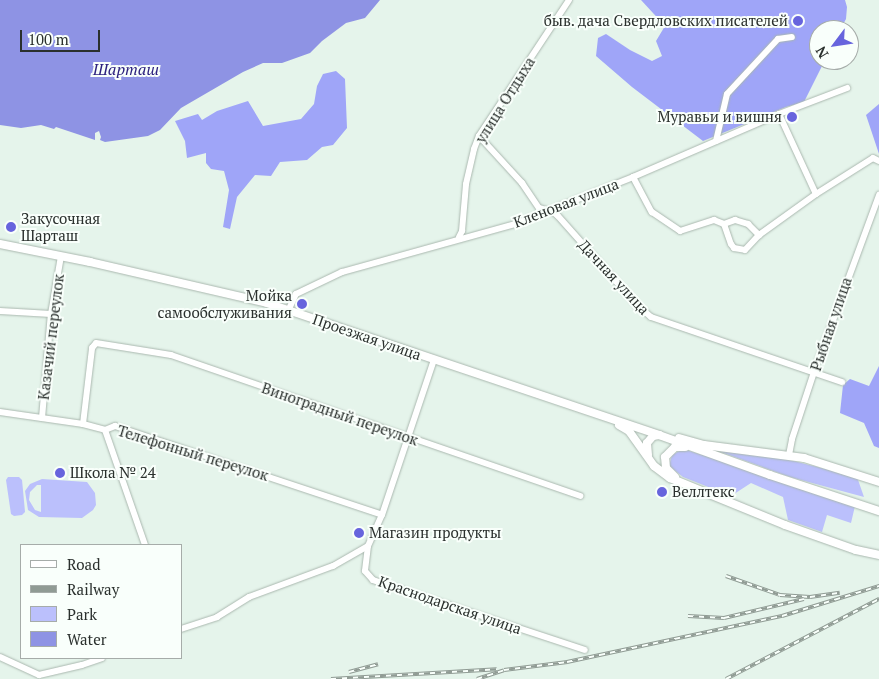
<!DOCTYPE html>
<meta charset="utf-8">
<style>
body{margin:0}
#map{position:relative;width:879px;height:679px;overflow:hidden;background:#e5f4eb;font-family:"PT Serif",serif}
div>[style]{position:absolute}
.green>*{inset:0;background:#bbc0fc}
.forest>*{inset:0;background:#9fa5f8}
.water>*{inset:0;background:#8e93e4}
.roads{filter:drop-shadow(0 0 1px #aab8af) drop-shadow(0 0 1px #aab8af)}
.minor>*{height:6px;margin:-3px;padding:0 3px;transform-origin:3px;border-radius:3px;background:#fff}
.major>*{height:8px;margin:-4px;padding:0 4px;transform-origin:4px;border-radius:4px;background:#fff}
.rail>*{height:4px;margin-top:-2px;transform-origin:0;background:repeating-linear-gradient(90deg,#f9fffb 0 5.5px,#909b94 0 11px);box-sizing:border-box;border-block:1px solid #909b94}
.dots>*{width:14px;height:14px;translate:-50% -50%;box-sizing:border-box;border:2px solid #f9fffb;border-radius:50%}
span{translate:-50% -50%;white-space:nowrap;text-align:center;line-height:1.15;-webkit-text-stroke:4px #f9fffb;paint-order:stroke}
.poi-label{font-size:15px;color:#2a302d}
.right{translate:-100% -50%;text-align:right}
.left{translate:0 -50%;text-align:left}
.street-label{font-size:15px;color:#2a302d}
.water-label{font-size:16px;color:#2c217e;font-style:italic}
.legend{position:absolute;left:20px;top:544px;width:162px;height:115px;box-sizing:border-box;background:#f9fffb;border:1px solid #a6aca9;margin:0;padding:6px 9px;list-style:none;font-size:15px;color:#2a302d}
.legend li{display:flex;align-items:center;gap:10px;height:25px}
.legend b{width:25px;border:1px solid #a6aca9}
.north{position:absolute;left:809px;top:20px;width:50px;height:50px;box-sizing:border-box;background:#f9fffb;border:1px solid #a6aca9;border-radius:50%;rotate:239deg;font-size:14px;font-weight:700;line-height:20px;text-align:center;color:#2a302d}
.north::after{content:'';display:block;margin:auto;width:18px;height:22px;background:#6764dd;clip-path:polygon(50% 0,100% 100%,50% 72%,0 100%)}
.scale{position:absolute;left:20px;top:30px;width:80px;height:22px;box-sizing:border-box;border:2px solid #2a302d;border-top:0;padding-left:6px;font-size:15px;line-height:18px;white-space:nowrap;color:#2a302d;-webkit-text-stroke:4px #f9fffb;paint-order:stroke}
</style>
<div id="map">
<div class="green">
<div style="clip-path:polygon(683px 449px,781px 479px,855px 506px,851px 523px,827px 515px,822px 532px,788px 520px,783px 497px,751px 483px,731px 496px,683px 477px,669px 466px,672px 455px)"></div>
<div style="clip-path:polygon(718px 451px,774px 456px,857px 477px,864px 497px,790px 477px)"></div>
<div style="clip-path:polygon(8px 477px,19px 477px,22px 480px,25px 512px,22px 515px,14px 516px,11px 514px,6px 480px)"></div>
<div style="clip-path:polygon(evenodd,42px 479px,87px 482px,95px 493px,96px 505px,93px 510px,82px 518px,39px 517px,28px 510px,25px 491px,30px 484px,42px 479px,37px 485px,41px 485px,41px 512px,35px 510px,29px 500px,30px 492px,37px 485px)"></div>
</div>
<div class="forest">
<div style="clip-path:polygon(641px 0,845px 0,847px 7px,846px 19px,840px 30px,819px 30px,819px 60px,825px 60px,804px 102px,786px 107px,703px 141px,632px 87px,596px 56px,598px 38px,606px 34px,630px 50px,652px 61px,662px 56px,656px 41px,665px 26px)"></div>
<div style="clip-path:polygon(336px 71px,345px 79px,347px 128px,333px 145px,322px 147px,307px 160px,280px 162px,271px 176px,255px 175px,237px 197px,230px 229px,223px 227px,229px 190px,224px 171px,211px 169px,206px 163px,206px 153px,187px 158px,185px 141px,175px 121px,198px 114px,202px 120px,217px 111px,248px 101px,263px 126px,301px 119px,314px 104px,317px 86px,323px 74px)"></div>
<div style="clip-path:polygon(879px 104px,879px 154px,866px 115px)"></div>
<div style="clip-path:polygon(879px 366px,879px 448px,874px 446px,864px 423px,840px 413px,843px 385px,850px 379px,869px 386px)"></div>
</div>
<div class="water">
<div style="clip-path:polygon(0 0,380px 0,365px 18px,346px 23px,322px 41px,310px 53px,282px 63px,263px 63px,243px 72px,181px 108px,160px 130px,148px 136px,105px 142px,100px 140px,101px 137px,99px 131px,95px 133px,95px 140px,56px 127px,54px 129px,41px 125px,21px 128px,0 125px)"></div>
</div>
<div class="roads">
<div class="minor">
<div style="left:779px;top:114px;width:88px;rotate:65.2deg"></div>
<div style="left:479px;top:136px;width:64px;rotate:47.5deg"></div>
<div style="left:522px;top:183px;width:30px;rotate:56deg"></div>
<div style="left:539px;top:208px;width:15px;rotate:16deg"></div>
<div style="left:553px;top:212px;width:6px;rotate:39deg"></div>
<div style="left:558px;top:216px;width:120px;rotate:48.4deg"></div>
<div style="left:638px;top:306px;width:17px;rotate:40deg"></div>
<div style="left:651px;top:317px;width:202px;rotate:18.8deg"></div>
<div style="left:716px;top:141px;width:48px;rotate:-76.8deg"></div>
<div style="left:727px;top:94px;width:75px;rotate:-47.2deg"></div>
<div style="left:778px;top:39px;width:14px;rotate:-8deg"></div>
<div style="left:633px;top:177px;width:40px;rotate:62deg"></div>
<div style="left:652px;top:212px;width:34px;rotate:34deg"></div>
<div style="left:680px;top:231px;width:36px;rotate:-18deg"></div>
<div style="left:714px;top:220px;width:11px;rotate:22deg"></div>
<div style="left:724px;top:224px;width:12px;rotate:-20deg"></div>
<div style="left:735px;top:220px;width:14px;rotate:17deg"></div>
<div style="left:748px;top:224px;width:16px;rotate:45deg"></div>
<div style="left:724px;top:224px;width:21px;rotate:71deg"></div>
<div style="left:731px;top:244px;width:5px;rotate:53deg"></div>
<div style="left:734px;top:248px;width:11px;rotate:10deg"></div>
<div style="left:745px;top:250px;width:21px;rotate:-47deg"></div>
<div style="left:759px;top:235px;width:70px;rotate:-35.7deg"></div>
<div style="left:816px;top:194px;width:67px;rotate:-32.3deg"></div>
<div style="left:873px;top:158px;width:7px;rotate:27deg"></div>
<div style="left:459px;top:237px;width:7px;rotate:-63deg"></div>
<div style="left:462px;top:231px;width:47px;rotate:-85.1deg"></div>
<div style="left:466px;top:184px;width:36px;rotate:-77deg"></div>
<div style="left:474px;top:149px;width:14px;rotate:-69deg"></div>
<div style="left:479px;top:136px;width:163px;rotate:-56.5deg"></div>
<div style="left:0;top:311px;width:51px;rotate:3.4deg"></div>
<div style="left:288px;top:311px;width:19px;rotate:-65deg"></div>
<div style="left:296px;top:294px;width:51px;rotate:-25.6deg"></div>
<div style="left:342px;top:272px;width:180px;rotate:-15.5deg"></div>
<div style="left:515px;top:224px;width:127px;rotate:-21.7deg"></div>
<div style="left:633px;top:177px;width:159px;rotate:-23.3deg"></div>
<div style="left:779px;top:114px;width:73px;rotate:-20.9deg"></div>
<div style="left:0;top:412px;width:84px;rotate:8.2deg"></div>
<div style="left:83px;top:424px;width:23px;rotate:15deg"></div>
<div style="left:105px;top:430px;width:11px;rotate:-22deg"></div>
<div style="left:115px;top:426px;width:281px;rotate:18.4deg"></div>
<div style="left:42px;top:418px;width:104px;rotate:-85.1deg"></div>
<div style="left:51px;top:314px;width:59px;rotate:-80.2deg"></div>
<div style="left:83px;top:424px;width:77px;rotate:-83.2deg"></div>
<div style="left:92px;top:348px;width:6px;rotate:-51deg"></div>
<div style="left:96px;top:343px;width:76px;rotate:9.1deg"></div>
<div style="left:171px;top:355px;width:433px;rotate:19deg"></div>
<div style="left:105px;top:430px;width:122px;rotate:70.8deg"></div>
<div style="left:789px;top:455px;width:16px;rotate:-79deg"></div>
<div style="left:792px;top:439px;width:71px;rotate:-71.8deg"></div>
<div style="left:814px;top:372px;width:189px;rotate:-69.8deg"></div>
<div style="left:368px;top:546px;width:34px;rotate:-66deg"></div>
<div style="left:382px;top:515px;width:163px;rotate:-71.5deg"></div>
<div style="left:181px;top:629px;width:38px;rotate:-18deg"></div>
<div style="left:217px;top:617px;width:38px;rotate:-32deg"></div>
<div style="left:249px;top:597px;width:90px;rotate:-20.3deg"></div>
<div style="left:333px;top:566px;width:40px;rotate:-29.7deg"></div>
<div style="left:368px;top:546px;width:25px;rotate:97deg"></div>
<div style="left:365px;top:571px;width:12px;rotate:48deg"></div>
<div style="left:373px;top:580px;width:223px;rotate:18.3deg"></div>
<div style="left:0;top:657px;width:43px;rotate:24.8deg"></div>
<div style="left:39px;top:675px;width:44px;rotate:-13.1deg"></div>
<div style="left:82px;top:665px;width:21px;rotate:-19deg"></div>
</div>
<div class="major">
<div style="left:0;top:244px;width:92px;rotate:11.3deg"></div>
<div style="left:90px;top:262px;width:182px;rotate:13deg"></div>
<div style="left:267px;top:303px;width:414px;rotate:18.6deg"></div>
<div style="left:659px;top:435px;width:118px;rotate:19.8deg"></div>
<div style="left:770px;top:475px;width:115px;rotate:18.3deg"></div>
<div style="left:619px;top:425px;width:12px;rotate:31deg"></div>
<div style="left:629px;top:431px;width:43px;rotate:54.5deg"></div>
<div style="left:654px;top:466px;width:20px;rotate:37deg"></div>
<div style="left:670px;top:478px;width:124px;rotate:22.2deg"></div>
<div style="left:785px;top:525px;width:75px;rotate:19.4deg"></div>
<div style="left:856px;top:550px;width:24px;rotate:12deg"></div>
<div style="left:679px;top:438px;width:26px;rotate:16deg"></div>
<div style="left:704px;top:445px;width:101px;rotate:7.4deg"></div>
<div style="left:804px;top:458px;width:79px;rotate:17.7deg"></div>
<div style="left:648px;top:455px;width:12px;rotate:-95deg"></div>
<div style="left:647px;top:443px;width:9px;rotate:-49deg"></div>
<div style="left:653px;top:436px;width:6px;rotate:-9deg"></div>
<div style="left:675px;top:477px;width:13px;rotate:-135deg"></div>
<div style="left:666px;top:468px;width:11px;rotate:-95deg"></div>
<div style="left:665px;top:457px;width:14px;rotate:-45deg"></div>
<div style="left:675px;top:447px;width:10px"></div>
</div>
</div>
<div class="rail">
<div style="left:726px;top:576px;width:57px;rotate:19.4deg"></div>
<div style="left:780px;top:595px;width:30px;rotate:4deg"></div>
<div style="left:810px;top:597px;width:30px;rotate:-8deg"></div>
<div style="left:688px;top:616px;width:36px;rotate:3deg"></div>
<div style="left:724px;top:618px;width:82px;rotate:-13.4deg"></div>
<div style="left:349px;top:672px;width:30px;rotate:-15deg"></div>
<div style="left:331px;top:679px;width:166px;rotate:-3.4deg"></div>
<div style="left:477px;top:679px;width:28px;rotate:-18deg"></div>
<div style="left:504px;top:670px;width:64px;rotate:-7.2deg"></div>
<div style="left:567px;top:662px;width:220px;rotate:-12.1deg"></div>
<div style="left:782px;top:616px;width:102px;rotate:-17.2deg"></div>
<div style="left:726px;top:679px;width:173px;rotate:-27.6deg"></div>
</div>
<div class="dots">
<div style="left:798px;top:21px;background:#6764dd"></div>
<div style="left:792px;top:117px;background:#6764dd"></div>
<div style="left:11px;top:227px;background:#6764dd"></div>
<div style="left:302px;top:304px;background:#6764dd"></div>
<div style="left:60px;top:473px;background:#6764dd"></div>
<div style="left:662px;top:492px;background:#6764dd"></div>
<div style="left:359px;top:533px;background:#6764dd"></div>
</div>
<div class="poi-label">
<span class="right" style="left:788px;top:21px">быв. дача Свердловских писателей</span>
<span class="right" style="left:782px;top:117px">Муравьи и вишня</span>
<span class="left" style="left:21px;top:227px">Закусочная<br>Шарташ</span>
<span class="right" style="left:292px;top:304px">Мойка<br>самообслуживания</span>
<span class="left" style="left:70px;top:473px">Школа № 24</span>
<span class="left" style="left:672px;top:492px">Веллтекс</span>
<span class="left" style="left:369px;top:533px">Магазин продукты</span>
</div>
<div class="street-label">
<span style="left:505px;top:100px;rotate:-58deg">улица Отдыха</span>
<span style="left:566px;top:203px;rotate:-21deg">Кленовая улица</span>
<span style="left:614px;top:277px;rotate:47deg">Дачная улица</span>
<span style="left:831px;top:324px;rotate:-71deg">Рыбная улица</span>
<span style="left:51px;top:337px;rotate:-83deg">Казачий переулок</span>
<span style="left:367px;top:337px;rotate:19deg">Проезжая улица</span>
<span style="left:340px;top:414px;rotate:19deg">Виноградный переулок</span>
<span style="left:193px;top:453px;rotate:17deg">Телефонный переулок</span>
<span style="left:450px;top:605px;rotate:19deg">Краснодарская улица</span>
</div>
<div class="water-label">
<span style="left:126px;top:69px">Шарташ</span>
</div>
<ul class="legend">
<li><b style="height:6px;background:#fff"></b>Road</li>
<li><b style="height:6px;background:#909b94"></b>Railway</li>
<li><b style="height:14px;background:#bbc0fc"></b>Park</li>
<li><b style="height:14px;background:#8e93e4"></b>Water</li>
</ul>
<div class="north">N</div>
<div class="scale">100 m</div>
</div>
